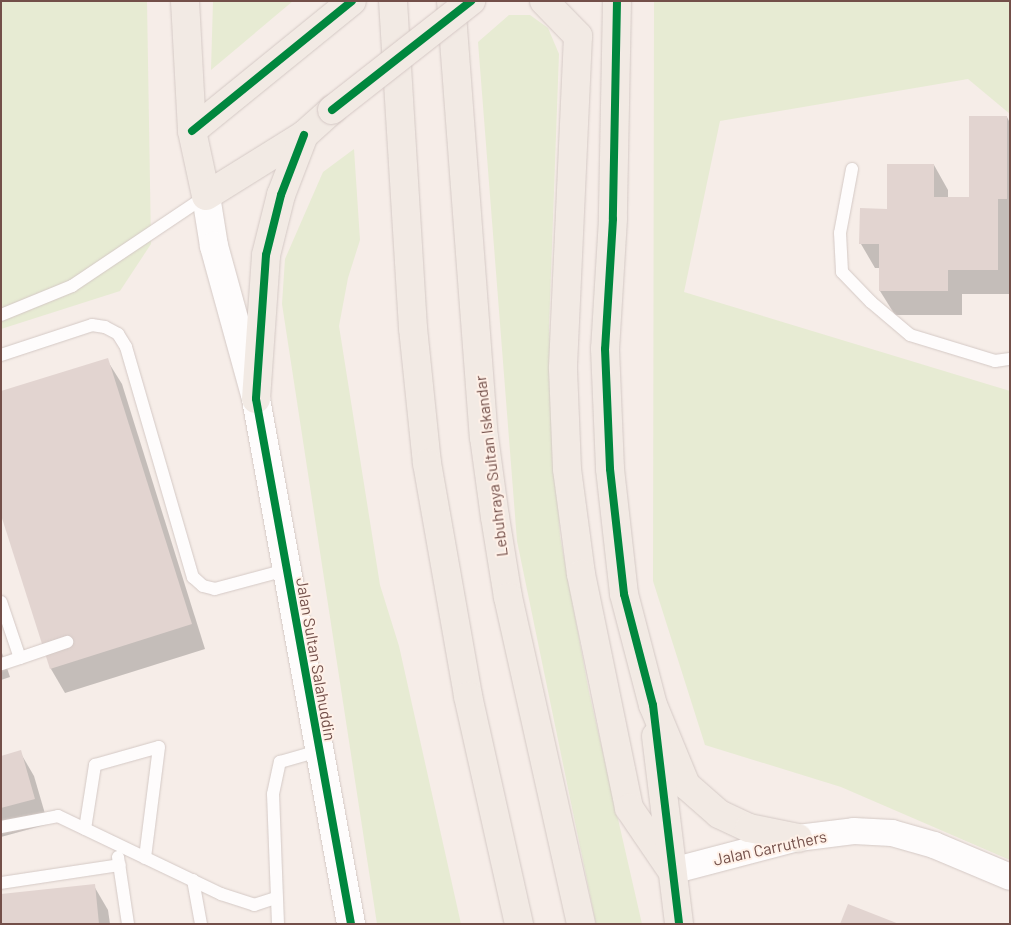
<!DOCTYPE html>
<style>
body{margin:0}
#map{position:relative;width:1011px;height:925px;overflow:hidden;background:#f6ede8;font-family:Barlow,sans-serif}
div>[style]{position:absolute}
.green>*{inset:0;background:#e7ebd3}
.shadow>*{inset:0;background:#0003}
.building>*{inset:0;background:#e2d4d0}
.roads{filter:drop-shadow(0 0 1px #d4c9c5) drop-shadow(0 0 1px #d4c9c5)}
.service>*{height:12px;margin:-6px;padding:0 6px;transform-origin:6px;border-radius:6px;background:#fefcfc}
.minor>*{height:26px;margin:-13px;padding:0 13px;transform-origin:13px;border-radius:13px;background:#fefcfc}
.tertiary>*{height:28px;margin:-14px;padding:0 14px;transform-origin:14px;border-radius:14px;background:#fefcfc}
.primary>*{height:28px;margin:-14px;padding:0 14px;transform-origin:14px;border-radius:14px;background:#f2eae4}
.bridges{filter:drop-shadow(0 0 1px #d5c8c5) drop-shadow(0 0 1px #d5c8c5)}
.primary-bridge>*{height:28px;margin:-14px;padding:0 14px;transform-origin:14px;border-radius:14px;background:#f2eae4}
.cycleway>*{height:8px;margin:-4px;padding:0 4px;transform-origin:4px;border-radius:4px;background:#00873e}
span{translate:-50% -50%;white-space:nowrap;text-align:center;line-height:1.15;-webkit-text-stroke:4px #fff1e8;paint-order:stroke}
.street-label{font-size:16px;color:#734f49}
.frame{position:absolute;inset:0;border:2px solid #734f49;pointer-events:none}
</style>
<div id="map">
<div class="green">
<div style="clip-path:polygon(1px 1px,147px 1px,151px 244px,120px 291px,1px 329px)"></div>
<div style="clip-path:polygon(213px 1px,293px 1px,211px 70px)"></div>
<div style="clip-path:polygon(654px 1px,1010px 1px,1010px 114px,968px 79px,720px 121px,684px 292px,1010px 391px,1010px 860px,841px 787px,705px 745px,653px 581px)"></div>
<div style="clip-path:polygon(509px 15px,530px 15px,548px 28px,559px 54px,549px 327px,560px 536px,589px 692px,642px 924px,596px 924px,517px 541px,478px 42px)"></div>
<div style="clip-path:polygon(354px 149px,360px 240px,348px 278px,339px 326px,380px 585px,399px 646px,461px 924px,377px 924px,282px 304px,285px 259px,323px 172px)"></div>
</div>
<div class="shadow">
<div style="clip-path:polygon(1007px 117px,1010px 123px,1010px 294px,962px 294px,962px 315px,895px 315px,880px 291px,881px 268px,875px 268px,861px 244px,888px 210px,934px 165px,948px 190px,948px 198px,970px 198px)"></div>
<div style="clip-path:polygon(107px 360px,122px 384px,205px 649px,65px 693px,51px 669px)"></div>
<div style="clip-path:polygon(1px 650px,10px 677px,1px 680px)"></div>
<div style="clip-path:polygon(20px 752px,34px 776px,48px 824px,1px 837px,1px 757px)"></div>
<div style="clip-path:polygon(94px 886px,108px 910px,110px 924px,1px 924px)"></div>
</div>
<div class="building">
<div style="clip-path:polygon(969px 116px,1007px 116px,1007px 199px,998px 199px,998px 270px,948px 270px,948px 291px,879px 291px,879px 244px,859px 244px,860px 208px,887px 209px,887px 164px,934px 164px,934px 197px,969px 197px)"></div>
<div style="clip-path:polygon(108px 358px,192px 624px,50px 669px,1px 515px,1px 391px)"></div>
<div style="clip-path:polygon(21px 750px,35px 799px,1px 808px,1px 756px)"></div>
<div style="clip-path:polygon(95px 884px,99px 924px,1px 924px,1px 894px)"></div>
<div style="clip-path:polygon(848px 904px,899px 924px,840px 924px)"></div>
</div>
<div class="roads">
<div class="service">
<div style="left:852px;top:169px;width:65px;rotate:100.6deg"></div>
<div style="left:840px;top:233px;width:39px;rotate:87deg"></div>
<div style="left:842px;top:272px;width:42px;rotate:46deg"></div>
<div style="left:871px;top:302px;width:51px;rotate:40.2deg"></div>
<div style="left:910px;top:335px;width:89px;rotate:17deg"></div>
<div style="left:995px;top:361px;width:15px;rotate:-8deg"></div>
<div style="left:1px;top:315px;width:77px;rotate:-22.2deg"></div>
<div style="left:72px;top:286px;width:161px;rotate:-33.9deg"></div>
<div style="left:1px;top:355px;width:96px;rotate:-18.2deg"></div>
<div style="left:92px;top:325px;width:13px;rotate:9deg"></div>
<div style="left:105px;top:327px;width:15px;rotate:28deg"></div>
<div style="left:118px;top:334px;width:15px;rotate:58deg"></div>
<div style="left:126px;top:347px;width:240px;rotate:73.8deg"></div>
<div style="left:193px;top:577px;width:13px;rotate:42deg"></div>
<div style="left:203px;top:586px;width:12px;rotate:14deg"></div>
<div style="left:215px;top:589px;width:73px;rotate:-15deg"></div>
<div style="left:1px;top:602px;width:59px;rotate:71.3deg"></div>
<div style="left:20px;top:658px;width:20px;rotate:162deg"></div>
<div style="left:20px;top:658px;width:50px;rotate:-18.8deg"></div>
<div style="left:1px;top:827px;width:58px;rotate:-10.9deg"></div>
<div style="left:58px;top:816px;width:181px;rotate:25.6deg"></div>
<div style="left:221px;top:894px;width:35px;rotate:18deg"></div>
<div style="left:254px;top:905px;width:23px;rotate:-18deg"></div>
<div style="left:85px;top:829px;width:65px;rotate:-81.1deg"></div>
<div style="left:95px;top:765px;width:66px;rotate:-15.7deg"></div>
<div style="left:159px;top:747px;width:112px;rotate:97.2deg"></div>
<div style="left:118px;top:857px;width:68px;rotate:81.5deg"></div>
<div style="left:193px;top:880px;width:45px;rotate:79.7deg"></div>
<div style="left:1px;top:883px;width:120px;rotate:-8.6deg"></div>
<div style="left:278px;top:924px;width:130px;rotate:-92.2deg"></div>
<div style="left:273px;top:794px;width:33px;rotate:-78deg"></div>
<div style="left:280px;top:762px;width:40px;rotate:-16deg"></div>
</div>
<div class="minor">
<div style="left:672px;top:871px;width:130px;rotate:-14.7deg"></div>
<div style="left:798px;top:838px;width:56px;rotate:-7.1deg"></div>
<div style="left:854px;top:831px;width:38px;rotate:3deg"></div>
<div style="left:892px;top:833px;width:44px;rotate:15.9deg"></div>
<div style="left:934px;top:845px;width:82px;rotate:22.8deg"></div>
</div>
<div class="tertiary">
<div style="left:206px;top:196px;width:51px;rotate:80.9deg"></div>
<div style="left:214px;top:246px;width:159px;rotate:74.6deg"></div>
<div style="left:256px;top:399px;width:534px;rotate:79.74deg"></div>
</div>
<div class="primary">
<div style="left:185px;top:1px;width:130px;rotate:86.9deg"></div>
<div style="left:192px;top:131px;width:66px;rotate:77.8deg"></div>
<div style="left:206px;top:196px;width:115px;rotate:-31.9deg"></div>
<div style="left:304px;top:135px;width:38px;rotate:-42deg"></div>
<div style="left:393px;top:1px;width:328px;rotate:86.5deg"></div>
<div style="left:413px;top:328px;width:136px;rotate:84.1deg"></div>
<div style="left:427px;top:463px;width:237px;rotate:80deg"></div>
<div style="left:468px;top:696px;width:234px;rotate:77.4deg"></div>
<div style="left:451px;top:1px;width:437px;rotate:85.7deg"></div>
<div style="left:484px;top:437px;width:81px;rotate:82.2deg"></div>
<div style="left:495px;top:517px;width:81px;rotate:80.8deg"></div>
<div style="left:508px;top:597px;width:335px;rotate:77.4deg"></div>
<div style="left:544px;top:1px;width:49px;rotate:45.8deg"></div>
<div style="left:578px;top:36px;width:333px;rotate:92.6deg"></div>
<div style="left:563px;top:369px;width:100px;rotate:87.7deg"></div>
<div style="left:567px;top:469px;width:106px;rotate:82.4deg"></div>
<div style="left:581px;top:574px;width:239px;rotate:78.4deg"></div>
<div style="left:629px;top:808px;width:76px;rotate:55.7deg"></div>
<div style="left:617px;top:1px;width:218px;rotate:91.1deg"></div>
<div style="left:613px;top:219px;width:130px;rotate:93.5deg"></div>
<div style="left:605px;top:349px;width:120px;rotate:87.6deg"></div>
<div style="left:610px;top:469px;width:126px;rotate:83.6deg"></div>
<div style="left:624px;top:594px;width:115px;rotate:75.4deg"></div>
<div style="left:653px;top:705px;width:87px;rotate:67.6deg"></div>
<div style="left:686px;top:785px;width:44px;rotate:41.3deg"></div>
<div style="left:719px;top:814px;width:33px;rotate:25deg"></div>
<div style="left:749px;top:828px;width:50px;rotate:11.5deg"></div>
<div style="left:192px;top:131px;width:206px;rotate:-39.1deg"></div>
<div style="left:256px;top:399px;width:144px;rotate:-86deg"></div>
<div style="left:266px;top:255px;width:62px;rotate:-76deg"></div>
<div style="left:281px;top:195px;width:64px;rotate:-69deg"></div>
<div style="left:656px;top:736px;width:189px;rotate:83deg"></div>
</div>
</div>
<div class="bridges">
<div class="primary-bridge">
<div style="left:332px;top:110px;width:177px;rotate:-38.1deg"></div>
</div>
</div>
<div class="cycleway">
<div style="left:617px;top:1px;width:218px;rotate:91.1deg"></div>
<div style="left:613px;top:219px;width:130px;rotate:93.5deg"></div>
<div style="left:605px;top:349px;width:120px;rotate:87.6deg"></div>
<div style="left:610px;top:469px;width:126px;rotate:83.6deg"></div>
<div style="left:624px;top:594px;width:115px;rotate:75.4deg"></div>
<div style="left:653px;top:705px;width:221px;rotate:83.2deg"></div>
<div style="left:332px;top:110px;width:177px;rotate:-38.1deg"></div>
<div style="left:192px;top:131px;width:206px;rotate:-39.1deg"></div>
<div style="left:304px;top:135px;width:64px;rotate:111deg"></div>
<div style="left:281px;top:195px;width:62px;rotate:104deg"></div>
<div style="left:266px;top:255px;width:144px;rotate:94deg"></div>
<div style="left:256px;top:399px;width:534px;rotate:79.74deg"></div>
</div>
<div class="street-label">
<span style="left:491px;top:466px;rotate:-97deg">Lebuhraya Sultan Iskandar</span>
<span style="left:316px;top:659px;rotate:80deg">Jalan Sultan Salahuddin</span>
<span style="left:770px;top:848px;rotate:-12deg">Jalan Carruthers</span>
</div>
<div class="frame"></div>
</div>
